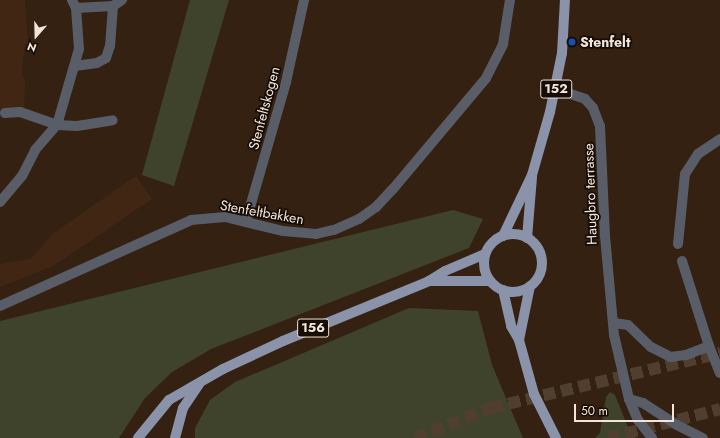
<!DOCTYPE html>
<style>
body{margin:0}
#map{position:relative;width:720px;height:438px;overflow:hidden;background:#342111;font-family:Jost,sans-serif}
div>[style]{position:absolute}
.built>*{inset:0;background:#412713}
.green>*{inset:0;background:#3f432c}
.motorway-tunnel>*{height:12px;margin-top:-6px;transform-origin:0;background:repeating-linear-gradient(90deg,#503e2f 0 12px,transparent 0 18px)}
.minor>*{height:10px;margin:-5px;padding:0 5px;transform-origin:5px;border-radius:5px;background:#585d67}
.primary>*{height:10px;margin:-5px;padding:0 5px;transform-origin:5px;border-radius:5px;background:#8a93a9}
.primary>.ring{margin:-5px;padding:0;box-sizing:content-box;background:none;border:10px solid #8a93a9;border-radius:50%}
.dots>*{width:11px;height:11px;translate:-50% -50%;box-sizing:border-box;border:2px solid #150d06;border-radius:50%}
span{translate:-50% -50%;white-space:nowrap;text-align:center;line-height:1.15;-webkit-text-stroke:3.5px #150d06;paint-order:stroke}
.shield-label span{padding:1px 3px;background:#150d06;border:1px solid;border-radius:3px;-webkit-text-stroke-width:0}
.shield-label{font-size:13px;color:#f2e4da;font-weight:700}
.poi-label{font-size:14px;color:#f2e4da;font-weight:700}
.left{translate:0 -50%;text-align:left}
.street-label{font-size:14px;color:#f2e4da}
.north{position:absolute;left:16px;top:16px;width:40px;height:40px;-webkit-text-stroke:3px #150d06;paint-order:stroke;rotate:200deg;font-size:11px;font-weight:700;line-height:16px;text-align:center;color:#f2e4da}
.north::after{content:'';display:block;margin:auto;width:14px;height:18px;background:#f2e4da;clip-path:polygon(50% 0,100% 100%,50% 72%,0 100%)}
.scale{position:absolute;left:574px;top:404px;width:100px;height:18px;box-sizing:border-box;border:2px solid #f2e4da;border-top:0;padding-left:5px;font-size:12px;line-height:14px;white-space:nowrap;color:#f2e4da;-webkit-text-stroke:3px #150d06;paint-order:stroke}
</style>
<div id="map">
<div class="built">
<div style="clip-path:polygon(0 0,25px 0,28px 44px,25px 43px,22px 68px,22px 77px,25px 78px,24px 116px,0 118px)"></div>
<div style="clip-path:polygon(136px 176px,152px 199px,53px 266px,0 287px,0 264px,31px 259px,52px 234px)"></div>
</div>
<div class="green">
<div style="clip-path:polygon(190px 0,229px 0,174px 186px,142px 175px)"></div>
<div style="clip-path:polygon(453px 210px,483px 219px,469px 248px,211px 349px,172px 372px,145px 398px,119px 438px,0 438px,0 321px)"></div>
<div style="clip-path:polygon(409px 308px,478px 311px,492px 365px,523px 438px,195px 438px,195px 428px,210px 400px,235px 382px)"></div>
<div style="clip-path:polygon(610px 392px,615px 395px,627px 425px,636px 438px,595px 438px,600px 433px,606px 397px)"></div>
</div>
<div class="motorway-tunnel">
<div style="left:415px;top:438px;width:82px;rotate:-21.5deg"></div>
<div style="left:491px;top:408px;width:236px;rotate:-13.5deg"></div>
<div style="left:608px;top:438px;width:116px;rotate:-14.5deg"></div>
</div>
<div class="minor">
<div style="left:76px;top:8px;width:37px;rotate:-3deg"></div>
<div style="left:113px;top:6px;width:11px;rotate:-34deg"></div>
<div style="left:75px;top:66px;width:22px;rotate:-8deg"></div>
<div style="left:97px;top:63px;width:10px;rotate:-29deg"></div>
<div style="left:106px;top:58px;width:13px;rotate:-72deg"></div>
<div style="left:110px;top:46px;width:40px;rotate:-85.7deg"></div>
<div style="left:556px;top:89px;width:31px;rotate:19deg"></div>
<div style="left:585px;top:99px;width:12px;rotate:48deg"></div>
<div style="left:593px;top:108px;width:19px;rotate:69deg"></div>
<div style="left:600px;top:126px;width:110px;rotate:87.4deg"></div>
<div style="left:605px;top:236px;width:99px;rotate:84.8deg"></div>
<div style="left:614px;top:335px;width:66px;rotate:76.8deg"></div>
<div style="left:629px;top:399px;width:23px;rotate:67deg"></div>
<div style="left:638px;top:420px;width:23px;rotate:52deg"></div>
<div style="left:5px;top:113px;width:15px;rotate:-4deg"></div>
<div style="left:20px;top:112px;width:39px;rotate:19deg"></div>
<div style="left:57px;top:125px;width:20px;rotate:3deg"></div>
<div style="left:77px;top:126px;width:36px;rotate:-9deg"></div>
<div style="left:0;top:202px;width:34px;rotate:-50deg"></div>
<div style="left:22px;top:176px;width:29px;rotate:-63deg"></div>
<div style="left:35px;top:150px;width:33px;rotate:-49deg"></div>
<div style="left:57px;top:125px;width:79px;rotate:-73.9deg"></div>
<div style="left:79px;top:49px;width:41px;rotate:-94.2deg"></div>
<div style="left:76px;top:8px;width:9px;rotate:-117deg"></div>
<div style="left:246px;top:221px;width:145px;rotate:-73.9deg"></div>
<div style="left:286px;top:82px;width:84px;rotate:-77.6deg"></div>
<div style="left:678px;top:244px;width:70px;rotate:-84.3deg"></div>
<div style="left:685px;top:174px;width:24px;rotate:-57deg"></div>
<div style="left:698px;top:154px;width:27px;rotate:-34deg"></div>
<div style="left:682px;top:261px;width:89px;rotate:72.4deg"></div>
<div style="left:0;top:306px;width:209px;rotate:-24.2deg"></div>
<div style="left:191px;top:220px;width:34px;rotate:-5deg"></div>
<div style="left:225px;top:217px;width:60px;rotate:13.6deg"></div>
<div style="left:283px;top:231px;width:33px;rotate:5deg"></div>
<div style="left:316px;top:234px;width:18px;rotate:-13deg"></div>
<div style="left:334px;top:230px;width:27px;rotate:-24deg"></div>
<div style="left:359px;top:219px;width:21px;rotate:-35deg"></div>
<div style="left:376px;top:207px;width:25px;rotate:-47deg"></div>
<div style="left:393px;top:189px;width:145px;rotate:-50deg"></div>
<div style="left:486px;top:78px;width:38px;rotate:-63deg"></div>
<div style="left:503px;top:44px;width:45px;rotate:-81deg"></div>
<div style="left:614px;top:323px;width:14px;rotate:8deg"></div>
<div style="left:628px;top:325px;width:32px;rotate:44deg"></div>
<div style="left:651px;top:347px;width:22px;rotate:27deg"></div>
<div style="left:671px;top:357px;width:15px;rotate:-8deg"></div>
<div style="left:686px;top:355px;width:25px;rotate:-21deg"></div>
<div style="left:709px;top:346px;width:29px;rotate:68deg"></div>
<div style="left:629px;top:399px;width:15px;rotate:16deg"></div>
<div style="left:643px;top:403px;width:40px;rotate:32.9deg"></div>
<div style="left:677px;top:425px;width:29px;rotate:27deg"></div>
</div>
<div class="primary">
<div class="ring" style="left:484px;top:234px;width:48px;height:48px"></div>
<div style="left:503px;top:236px;width:68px;rotate:-64.6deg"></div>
<div style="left:532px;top:175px;width:66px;rotate:-74.1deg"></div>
<div style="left:550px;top:112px;width:60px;rotate:-78.5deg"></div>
<div style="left:562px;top:53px;width:53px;rotate:-86.8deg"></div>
<div style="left:527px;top:238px;width:61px;rotate:-85.3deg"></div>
<div style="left:429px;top:281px;width:61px"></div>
<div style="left:503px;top:290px;width:37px;rotate:77deg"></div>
<div style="left:511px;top:326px;width:16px;rotate:60deg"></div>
<div style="left:519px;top:340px;width:56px;rotate:74.5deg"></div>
<div style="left:534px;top:394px;width:49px;rotate:63.4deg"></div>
<div style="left:519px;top:340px;width:55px;rotate:-78.5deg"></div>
<div style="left:138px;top:438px;width:49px;rotate:-50.8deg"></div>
<div style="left:169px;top:400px;width:62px;rotate:-29.9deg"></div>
<div style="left:223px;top:369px;width:66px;rotate:-25deg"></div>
<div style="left:283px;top:341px;width:158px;rotate:-22.3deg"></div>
<div style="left:429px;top:281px;width:19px;rotate:-32deg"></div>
<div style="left:445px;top:271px;width:43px;rotate:-23deg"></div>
<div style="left:175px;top:438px;width:31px;rotate:-75deg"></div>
<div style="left:183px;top:408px;width:29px;rotate:-56deg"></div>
</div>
<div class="dots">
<div style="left:572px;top:42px;background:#1a4fb4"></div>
</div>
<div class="shield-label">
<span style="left:556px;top:89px">152</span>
<span style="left:313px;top:328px">156</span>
</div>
<div class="poi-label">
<span class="left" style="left:580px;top:42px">Stenfelt</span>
</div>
<div class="street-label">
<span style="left:264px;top:108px;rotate:-75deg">Stenfeltskogen</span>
<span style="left:590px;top:194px;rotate:-92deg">Haugbro terrasse</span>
<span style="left:262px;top:212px;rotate:10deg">Stenfeltbakken</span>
</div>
<div class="north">N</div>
<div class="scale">50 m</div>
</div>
